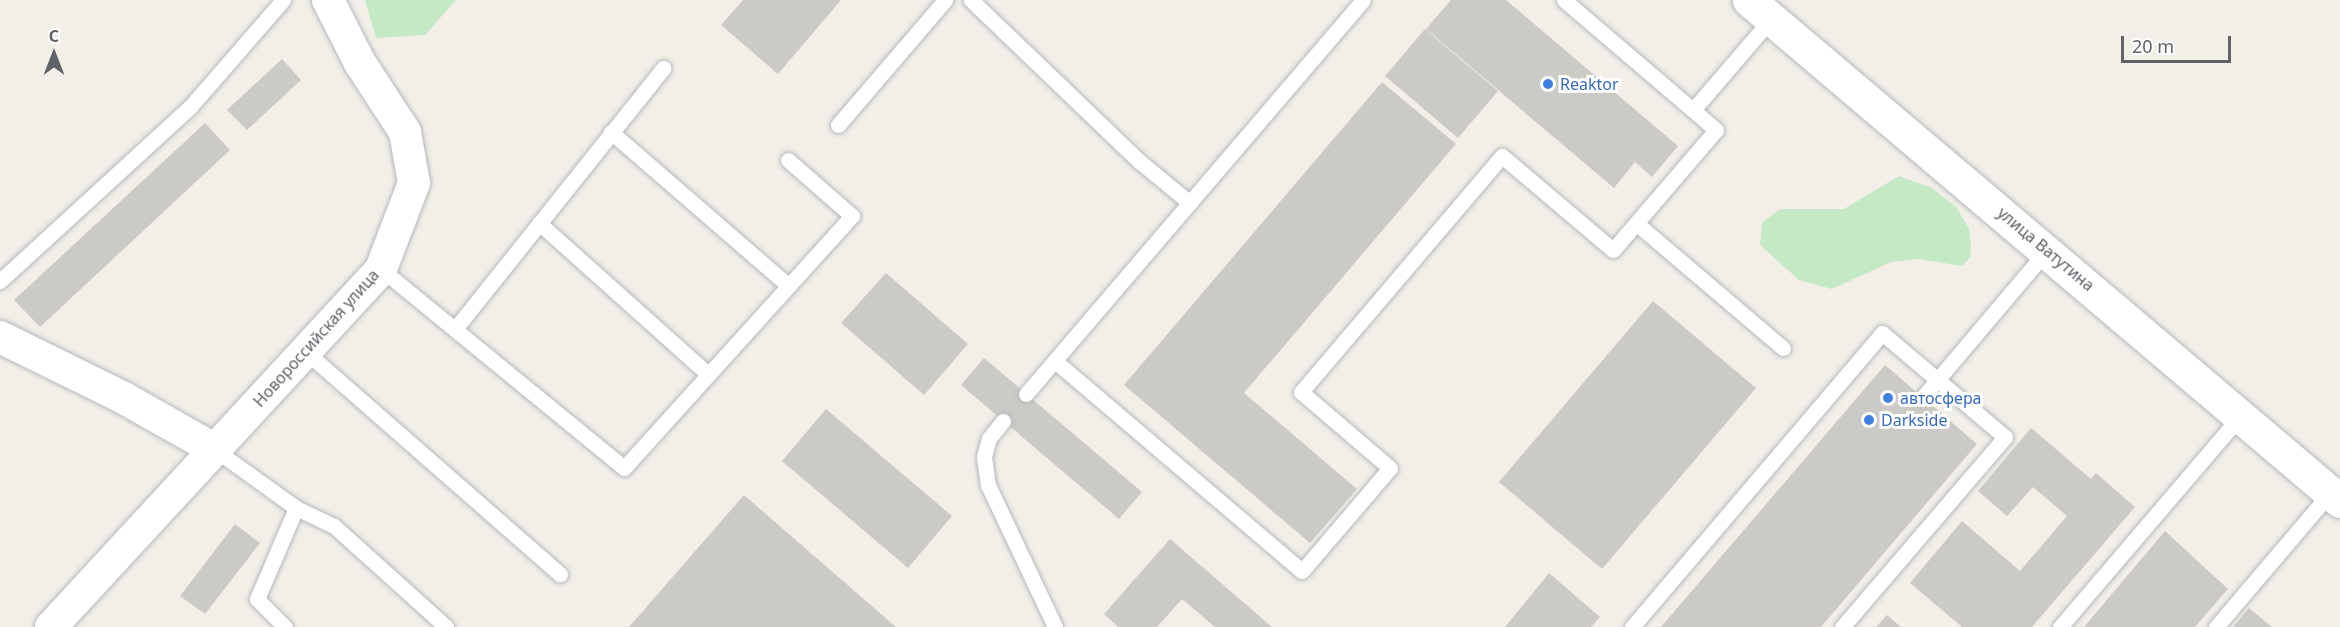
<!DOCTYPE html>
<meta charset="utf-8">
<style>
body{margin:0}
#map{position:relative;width:2340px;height:627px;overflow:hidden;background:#f1efe8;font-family:"Noto Sans",sans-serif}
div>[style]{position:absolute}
.green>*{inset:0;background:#c5e8c5}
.building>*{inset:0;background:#cccac5}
.roads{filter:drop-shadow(0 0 2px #b5b8bc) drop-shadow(0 0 2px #b5b8bc)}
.lane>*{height:15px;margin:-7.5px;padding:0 7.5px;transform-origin:7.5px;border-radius:7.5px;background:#fff}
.street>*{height:32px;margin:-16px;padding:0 16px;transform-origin:16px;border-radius:16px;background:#fff}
.secondary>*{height:33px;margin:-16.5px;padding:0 16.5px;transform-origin:16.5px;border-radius:16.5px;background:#fff}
.dots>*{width:16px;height:16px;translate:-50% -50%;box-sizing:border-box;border:3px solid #fff;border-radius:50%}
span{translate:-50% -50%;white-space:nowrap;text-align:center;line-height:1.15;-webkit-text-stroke:6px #fff;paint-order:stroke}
.shop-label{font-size:16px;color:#366cbe}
.left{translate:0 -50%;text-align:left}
.street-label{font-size:16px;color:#5f6368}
.north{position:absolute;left:24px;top:24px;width:60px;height:60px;-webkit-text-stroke:4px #fff;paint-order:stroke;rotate:0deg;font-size:16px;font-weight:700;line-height:24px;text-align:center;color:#5f6368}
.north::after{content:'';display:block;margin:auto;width:21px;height:27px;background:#5f6368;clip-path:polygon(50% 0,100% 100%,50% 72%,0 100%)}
.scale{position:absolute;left:2121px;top:36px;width:110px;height:27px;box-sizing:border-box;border:3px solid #5f6368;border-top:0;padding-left:8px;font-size:18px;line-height:21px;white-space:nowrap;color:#5f6368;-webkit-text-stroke:4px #fff;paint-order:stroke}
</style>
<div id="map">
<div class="green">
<div style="clip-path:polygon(365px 0,456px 0,425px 35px,376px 38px)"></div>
<div style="clip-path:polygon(1899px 176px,1932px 188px,1957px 208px,1969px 229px,1971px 247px,1970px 257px,1962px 266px,1919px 259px,1891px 262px,1832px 289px,1799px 280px,1760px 245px,1762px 223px,1780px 209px,1844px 209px)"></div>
</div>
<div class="building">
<div style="clip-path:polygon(743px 0,841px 0,778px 74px,721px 25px)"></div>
<div style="clip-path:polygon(1451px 0,1506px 0,1678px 146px,1652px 177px,1635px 162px,1614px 188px,1426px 29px)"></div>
<div style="clip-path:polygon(1425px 29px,1498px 91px,1458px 138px,1385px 76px)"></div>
<div style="clip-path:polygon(282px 59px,301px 80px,247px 130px,227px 110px)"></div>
<div style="clip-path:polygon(1382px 82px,1456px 144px,1244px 393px,1357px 489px,1310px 543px,1124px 385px)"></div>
<div style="clip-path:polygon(205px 123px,230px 150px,40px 327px,14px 300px)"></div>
<div style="clip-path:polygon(886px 273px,968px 344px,924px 395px,841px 323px)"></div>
<div style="clip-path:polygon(1653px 301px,1756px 388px,1602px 569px,1499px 482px)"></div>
<div style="clip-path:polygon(984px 358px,1142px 492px,1119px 519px,961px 385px)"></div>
<div style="clip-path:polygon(1885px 365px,1977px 444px,1821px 627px,1661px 627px)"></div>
<div style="clip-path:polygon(826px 409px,952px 516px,908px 568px,782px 461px)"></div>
<div style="clip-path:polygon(2031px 428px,2091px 479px,2096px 473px,2135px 507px,2032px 627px,1962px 627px,1910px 583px,1962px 521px,2020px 571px,2067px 516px,2033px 487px,2007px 516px,1978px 491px)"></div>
<div style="clip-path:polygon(744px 495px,896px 627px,629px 627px)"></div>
<div style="clip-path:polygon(235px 524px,260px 543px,205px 614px,180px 596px)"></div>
<div style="clip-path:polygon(2165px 531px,2228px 589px,2195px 627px,2084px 627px)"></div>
<div style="clip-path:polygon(1170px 539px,1272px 627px,1215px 627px,1182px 599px,1157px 627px,1118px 627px,1104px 614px)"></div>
<div style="clip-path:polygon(1549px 573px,1600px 617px,1591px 627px,1505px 627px)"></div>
<div style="clip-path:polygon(2249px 608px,2272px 627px,2233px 627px)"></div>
<div style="clip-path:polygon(1887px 615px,1901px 627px,1876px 627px)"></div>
</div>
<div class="roads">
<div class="lane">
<div style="left:971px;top:0;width:233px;rotate:43.8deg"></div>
<div style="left:1139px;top:161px;width:66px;rotate:39.5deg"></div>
<div style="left:1564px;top:0;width:170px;rotate:40.5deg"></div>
<div style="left:1693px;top:110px;width:120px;rotate:-49.4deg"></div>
<div style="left:838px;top:125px;width:165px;rotate:-49.4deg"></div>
<div style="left:611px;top:132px;width:235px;rotate:40.9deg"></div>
<div style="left:539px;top:223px;width:227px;rotate:41.8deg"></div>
<div style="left:1636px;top:223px;width:193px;rotate:40.4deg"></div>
<div style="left:381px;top:269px;width:314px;rotate:39.3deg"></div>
<div style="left:624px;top:468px;width:340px;rotate:-47.9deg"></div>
<div style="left:852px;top:216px;width:85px;rotate:-138.8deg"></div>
<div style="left:0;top:281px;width:258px;rotate:-42.5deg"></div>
<div style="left:190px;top:107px;width:142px;rotate:-49deg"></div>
<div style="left:455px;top:329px;width:334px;rotate:-51.4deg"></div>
<div style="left:305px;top:351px;width:339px;rotate:41.2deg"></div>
<div style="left:1055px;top:361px;width:324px;rotate:40.4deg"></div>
<div style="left:1302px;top:571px;width:135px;rotate:-49.5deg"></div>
<div style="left:1390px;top:468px;width:117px;rotate:-139.5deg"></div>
<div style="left:1301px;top:392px;width:310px;rotate:-49.6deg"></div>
<div style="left:1502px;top:156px;width:145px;rotate:40.3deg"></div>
<div style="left:1613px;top:250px;width:158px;rotate:-49.4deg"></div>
<div style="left:1716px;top:130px;width:30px;rotate:-139deg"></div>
<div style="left:1026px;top:394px;width:518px;rotate:-49.46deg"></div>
<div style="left:1922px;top:398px;width:194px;rotate:-49.8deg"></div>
<div style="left:1003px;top:421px;width:22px;rotate:129deg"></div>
<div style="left:989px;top:438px;width:20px;rotate:105deg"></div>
<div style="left:984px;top:457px;width:28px;rotate:82deg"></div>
<div style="left:988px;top:485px;width:157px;rotate:64.7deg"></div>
<div style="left:214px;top:449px;width:101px;rotate:35.7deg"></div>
<div style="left:296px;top:508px;width:42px;rotate:25.3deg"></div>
<div style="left:334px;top:526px;width:151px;rotate:42deg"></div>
<div style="left:285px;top:627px;width:40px;rotate:-135deg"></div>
<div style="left:257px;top:599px;width:99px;rotate:-66.8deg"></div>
<div style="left:1632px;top:627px;width:386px;rotate:-49.6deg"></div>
<div style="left:1882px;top:333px;width:161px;rotate:40.2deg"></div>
<div style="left:2005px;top:437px;width:250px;rotate:130.6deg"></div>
<div style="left:2060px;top:627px;width:277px;rotate:-49.5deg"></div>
<div style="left:2216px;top:627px;width:176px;rotate:-49.6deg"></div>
</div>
<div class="street">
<div style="left:0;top:337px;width:136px;rotate:26.2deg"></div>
<div style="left:122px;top:397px;width:106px;rotate:29.5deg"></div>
<div style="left:51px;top:627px;width:487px;rotate:-47.3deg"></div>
<div style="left:381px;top:269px;width:92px;rotate:-69deg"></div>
<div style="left:414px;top:183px;width:52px;rotate:-100deg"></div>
<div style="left:405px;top:132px;width:82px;rotate:-123.1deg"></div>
<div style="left:360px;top:63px;width:71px;rotate:-116.9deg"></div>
</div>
<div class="secondary">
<div style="left:1749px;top:0;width:775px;rotate:40.29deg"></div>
</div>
</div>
<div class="dots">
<div style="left:1548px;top:84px;background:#3f7fe0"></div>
<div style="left:1888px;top:398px;background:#3f7fe0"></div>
<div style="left:1869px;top:420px;background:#3f7fe0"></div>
</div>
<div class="shop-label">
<span class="left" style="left:1560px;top:84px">Reaktor</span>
<span class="left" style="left:1900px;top:398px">автосфера</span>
<span class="left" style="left:1881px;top:420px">Darkside</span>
</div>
<div class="street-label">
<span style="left:2046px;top:249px;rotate:40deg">улица Ватутина</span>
<span style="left:316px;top:338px;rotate:-48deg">Новороссийская улица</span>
</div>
<div class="north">С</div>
<div class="scale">20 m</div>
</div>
